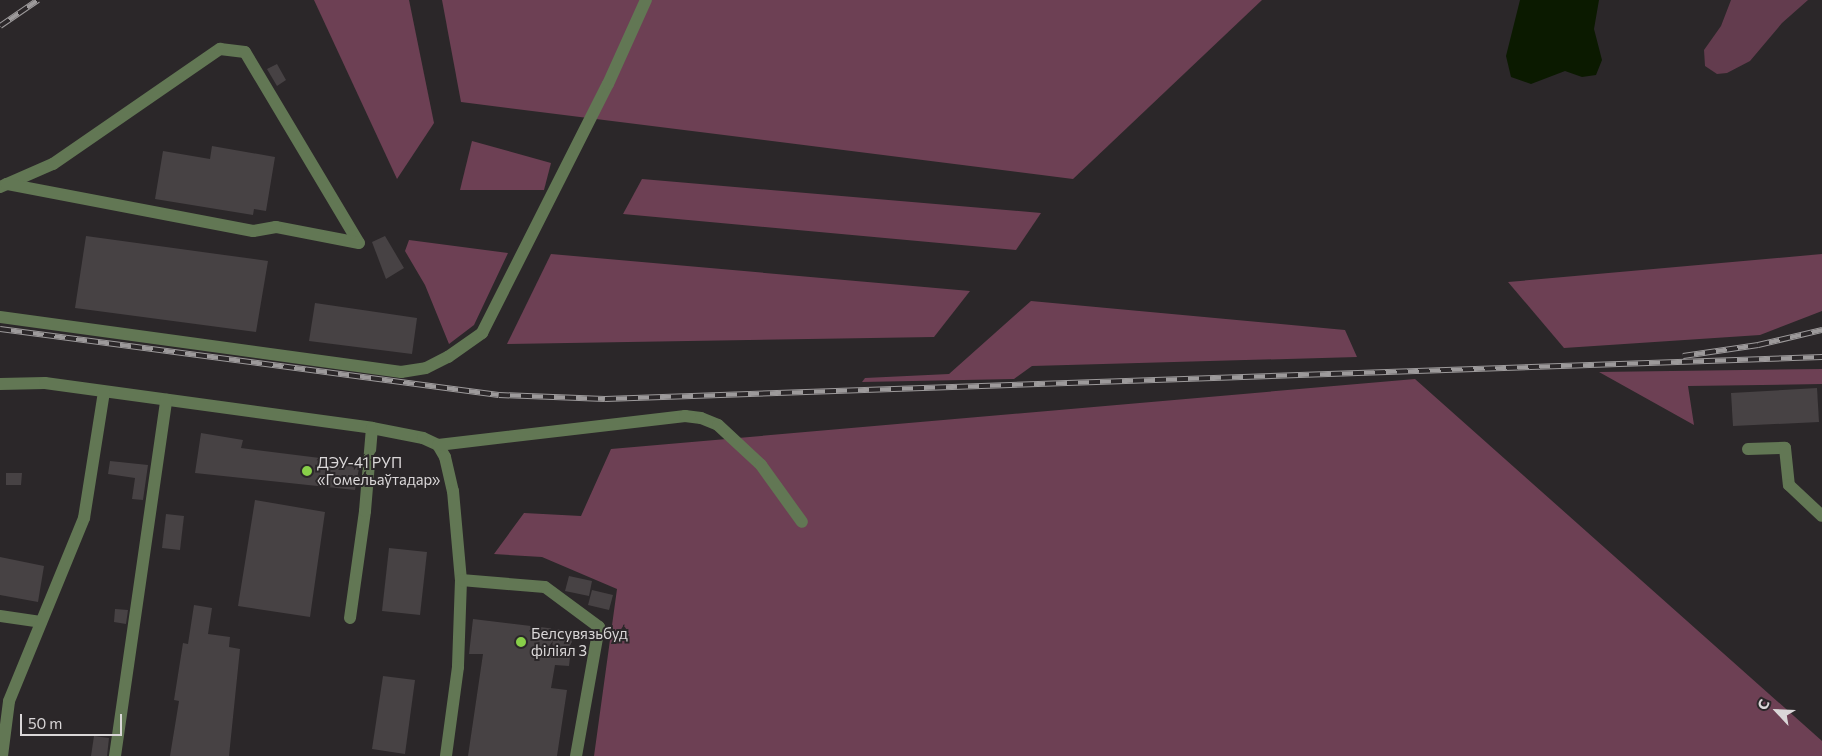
<!DOCTYPE html>
<meta charset="utf-8">
<style>
body{margin:0}
#map{position:relative;width:1822px;height:756px;overflow:hidden;background:#2b2729;font-family:Commissioner,sans-serif}
div>[style]{position:absolute}
.green>*{inset:0;background:#633c4e}
.forest>*{inset:0;background:#6d4054}
.water>*{inset:0;background:#0b1a00}
.building>*{inset:0;background:#474244}
.minor>*{height:12px;margin:-6px;padding:0 6px;transform-origin:6px;border-radius:6px;background:#627754}
.rail>*{height:5.5px;margin-top:-2.75px;transform-origin:0;background:repeating-linear-gradient(90deg,#2b2729 0 11px,#9d9a9b 0 22px);box-sizing:border-box;border-block:1px solid #9d9a9b}
.dots>*{width:14px;height:14px;translate:-50% -50%;box-sizing:border-box;border:2px solid #2b2729;border-radius:50%}
span{translate:-50% -50%;white-space:nowrap;text-align:center;line-height:1.15;-webkit-text-stroke:4px #2b2729;paint-order:stroke}
.poi-label{font-size:15px;color:#dad7d8}
.left{translate:0 -50%;text-align:left}
.north{position:absolute;left:1752px;top:686px;width:50px;height:50px;-webkit-text-stroke:4px #2b2729;paint-order:stroke;rotate:295deg;font-size:14px;font-weight:700;line-height:20px;text-align:center;color:#dad7d8}
.north::after{content:'';display:block;margin:auto;width:18px;height:22px;background:#dad7d8;clip-path:polygon(50% 0,100% 100%,50% 72%,0 100%)}
.scale{position:absolute;left:20px;top:714px;width:102px;height:22px;box-sizing:border-box;border:2px solid #dad7d8;border-top:0;padding-left:6px;font-size:15px;line-height:18px;white-space:nowrap;color:#dad7d8;-webkit-text-stroke:4px #2b2729;paint-order:stroke}
</style>
<div id="map">
<div class="green">
<div style="clip-path:polygon(1731px 0,1808px 0,1782px 23px,1750px 61px,1727px 73px,1717px 74px,1705px 66px,1704px 50px,1721px 26px)"></div>
</div>
<div class="forest">
<div style="clip-path:polygon(314px 0,409px 0,434px 123px,397px 179px)"></div>
<div style="clip-path:polygon(442px 0,1262px 0,1073px 179px,461px 102px)"></div>
<div style="clip-path:polygon(472px 141px,551px 163px,544px 190px,460px 190px)"></div>
<div style="clip-path:polygon(642px 179px,1041px 213px,1016px 250px,623px 214px)"></div>
<div style="clip-path:polygon(409px 240px,508px 253px,474px 325px,449px 344px,425px 285px,405px 251px)"></div>
<div style="clip-path:polygon(551px 254px,970px 291px,934px 337px,507px 344px)"></div>
<div style="clip-path:polygon(1822px 254px,1822px 311px,1760px 335px,1564px 348px,1508px 282px)"></div>
<div style="clip-path:polygon(1031px 301px,1345px 330px,1357px 357px,1032px 366px,1014px 379px,862px 382px,865px 378px,949px 374px)"></div>
<div style="clip-path:polygon(1822px 369px,1822px 384px,1688px 386px,1694px 425px,1599px 372px)"></div>
<div style="clip-path:polygon(1415px 379px,1822px 741px,1822px 756px,594px 756px,617px 589px,542px 557px,494px 554px,524px 513px,581px 516px,611px 449px)"></div>
</div>
<div class="water">
<div style="clip-path:polygon(1520px 0,1599px 0,1594px 29px,1602px 60px,1596px 75px,1582px 77px,1565px 71px,1531px 84px,1511px 77px,1506px 56px)"></div>
</div>
<div class="building">
<div style="clip-path:polygon(277px 64px,286px 80px,277px 86px,267px 69px)"></div>
<div style="clip-path:polygon(212px 146px,275px 157px,266px 211px,254px 209px,253px 215px,155px 199px,163px 151px,210px 159px)"></div>
<div style="clip-path:polygon(86px 236px,268px 261px,256px 332px,75px 308px)"></div>
<div style="clip-path:polygon(385px 236px,404px 268px,386px 279px,372px 242px)"></div>
<div style="clip-path:polygon(315px 303px,417px 318px,412px 354px,309px 341px)"></div>
<div style="clip-path:polygon(1817px 388px,1819px 422px,1733px 426px,1731px 393px)"></div>
<div style="clip-path:polygon(201px 433px,243px 440px,241px 448px,360px 463px,355px 490px,195px 473px)"></div>
<div style="clip-path:polygon(110px 461px,148px 465px,143px 500px,132px 499px,135px 478px,108px 474px)"></div>
<div style="clip-path:polygon(6px 473px,22px 473px,21px 485px,6px 485px)"></div>
<div style="clip-path:polygon(255px 500px,325px 512px,310px 617px,238px 606px)"></div>
<div style="clip-path:polygon(166px 514px,184px 516px,180px 550px,162px 548px)"></div>
<div style="clip-path:polygon(389px 548px,427px 552px,420px 615px,382px 611px)"></div>
<div style="clip-path:polygon(0 557px,44px 566px,38px 602px,0 595px)"></div>
<div style="clip-path:polygon(569px 576px,592px 581px,589px 596px,565px 591px)"></div>
<div style="clip-path:polygon(592px 590px,613px 595px,609px 610px,588px 605px)"></div>
<div style="clip-path:polygon(194px 605px,212px 608px,208px 634px,230px 637px,229px 647px,240px 649px,229px 756px,170px 756px,179px 701px,174px 700px,183px 643px,188px 644px)"></div>
<div style="clip-path:polygon(115px 609px,128px 610px,126px 624px,114px 622px)"></div>
<div style="clip-path:polygon(473px 619px,573px 631px,569px 666px,555px 665px,551px 688px,567px 690px,557px 756px,468px 756px,483px 654px,469px 654px)"></div>
<div style="clip-path:polygon(383px 676px,415px 680px,405px 754px,372px 749px)"></div>
<div style="clip-path:polygon(94px 736px,109px 738px,107px 756px,91px 756px)"></div>
</div>
<div class="minor">
<div style="left:0;top:187px;width:58px;rotate:-23.5deg"></div>
<div style="left:53px;top:164px;width:203px;rotate:-34.6deg"></div>
<div style="left:220px;top:49px;width:25px;rotate:7deg"></div>
<div style="left:245px;top:52px;width:222px;rotate:59.2deg"></div>
<div style="left:359px;top:243px;width:85px;rotate:-169.1deg"></div>
<div style="left:276px;top:227px;width:23px;rotate:170deg"></div>
<div style="left:253px;top:231px;width:251px;rotate:-169.2deg"></div>
<div style="left:0;top:317px;width:405px;rotate:7.8deg"></div>
<div style="left:401px;top:372px;width:25px;rotate:-9deg"></div>
<div style="left:426px;top:368px;width:25px;rotate:-27deg"></div>
<div style="left:448px;top:357px;width:42px;rotate:-35.2deg"></div>
<div style="left:482px;top:333px;width:279px;rotate:-63.2deg"></div>
<div style="left:608px;top:84px;width:92px;rotate:-65.7deg"></div>
<div style="left:0;top:384px;width:45px;rotate:-1.3deg"></div>
<div style="left:45px;top:383px;width:330px;rotate:7.8deg"></div>
<div style="left:372px;top:428px;width:52px;rotate:11.1deg"></div>
<div style="left:423px;top:438px;width:17px;rotate:25deg"></div>
<div style="left:438px;top:445px;width:14px;rotate:60deg"></div>
<div style="left:445px;top:457px;width:35px;rotate:77deg"></div>
<div style="left:453px;top:491px;width:89px;rotate:84.9deg"></div>
<div style="left:461px;top:580px;width:87px;rotate:92deg"></div>
<div style="left:458px;top:667px;width:90px;rotate:97.7deg"></div>
<div style="left:438px;top:445px;width:249px;rotate:-6.7deg"></div>
<div style="left:685px;top:416px;width:16px;rotate:7deg"></div>
<div style="left:701px;top:418px;width:18px;rotate:22deg"></div>
<div style="left:718px;top:425px;width:59px;rotate:42.9deg"></div>
<div style="left:761px;top:465px;width:70px;rotate:54.3deg"></div>
<div style="left:1748px;top:449px;width:37px;rotate:-2deg"></div>
<div style="left:1785px;top:448px;width:37px;rotate:84deg"></div>
<div style="left:1789px;top:485px;width:45px;rotate:43.2deg"></div>
<div style="left:461px;top:580px;width:84px;rotate:4.8deg"></div>
<div style="left:545px;top:587px;width:67px;rotate:36.5deg"></div>
<div style="left:599px;top:627px;width:131px;rotate:100.1deg"></div>
<div style="left:0;top:616px;width:41px;rotate:8.3deg"></div>
<div style="left:350px;top:618px;width:108px;rotate:-82deg"></div>
<div style="left:365px;top:511px;width:83px;rotate:-85.2deg"></div>
<div style="left:2px;top:756px;width:55px;rotate:-82.7deg"></div>
<div style="left:9px;top:701px;width:198px;rotate:-67.7deg"></div>
<div style="left:84px;top:518px;width:128px;rotate:-81deg"></div>
<div style="left:115px;top:756px;width:360px;rotate:-81.8deg"></div>
</div>
<div class="rail">
<div style="left:0;top:26px;width:46px;rotate:-34.4deg"></div>
<div style="left:0;top:329px;width:503px;rotate:7.53deg"></div>
<div style="left:499px;top:395px;width:106px;rotate:2.2deg"></div>
<div style="left:605px;top:399px;width:1218px;rotate:-1.98deg"></div>
<div style="left:1683px;top:356px;width:76px;rotate:-8.3deg"></div>
<div style="left:1758px;top:345px;width:66px;rotate:-13.2deg"></div>
</div>
<div class="dots">
<div style="left:307px;top:471px;background:#88cf49"></div>
<div style="left:521px;top:642px;background:#88cf49"></div>
</div>
<div class="poi-label">
<span class="left" style="left:317px;top:471px">ДЭУ-41 РУП<br>«Гомельаўтадар»</span>
<span class="left" style="left:531px;top:642px">Белсувязьбуд<br>філіял 3</span>
</div>
<div class="north">С</div>
<div class="scale">50 m</div>
</div>
